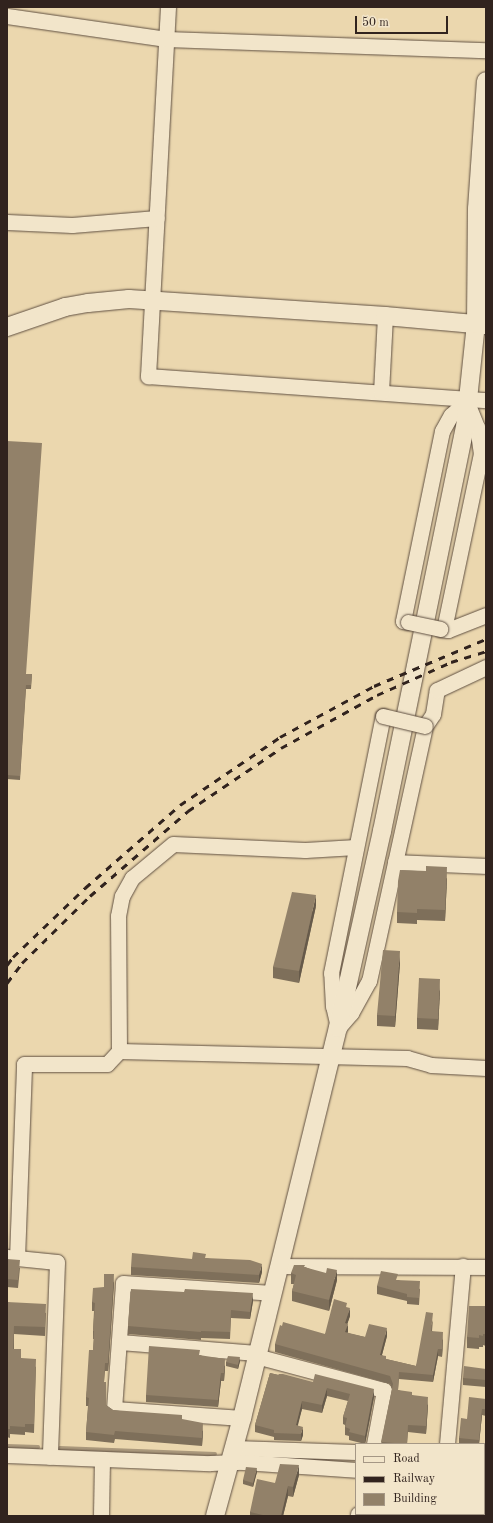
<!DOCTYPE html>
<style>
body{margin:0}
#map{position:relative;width:493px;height:1523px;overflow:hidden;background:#ebd7ae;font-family:"Old Standard TT",serif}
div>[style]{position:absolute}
.stream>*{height:3.5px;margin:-1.75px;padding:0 1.75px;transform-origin:1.75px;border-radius:1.75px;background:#ac9a7d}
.roads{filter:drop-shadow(0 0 1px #605042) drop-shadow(0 0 1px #605042)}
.minor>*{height:15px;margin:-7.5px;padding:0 7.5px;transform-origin:7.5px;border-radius:7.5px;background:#f2e5ca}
.tertiary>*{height:18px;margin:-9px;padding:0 9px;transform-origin:9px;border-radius:9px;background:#f2e5ca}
.rail>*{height:3px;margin-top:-1.5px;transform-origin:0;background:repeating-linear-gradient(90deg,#31231e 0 7px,transparent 0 14px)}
.bridges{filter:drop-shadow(0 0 1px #605042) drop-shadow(0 0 1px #605042)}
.minor-bridge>*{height:15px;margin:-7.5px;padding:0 7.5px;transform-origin:7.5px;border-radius:7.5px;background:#f2e5ca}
.wall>*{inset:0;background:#7e6f5a}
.shaded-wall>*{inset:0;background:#665a4a}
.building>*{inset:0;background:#928169}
span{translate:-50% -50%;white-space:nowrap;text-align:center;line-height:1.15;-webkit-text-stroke:3px #f2e5ca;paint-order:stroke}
.frame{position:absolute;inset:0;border:8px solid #31231e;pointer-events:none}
.legend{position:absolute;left:355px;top:1443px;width:130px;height:72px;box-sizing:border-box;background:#f2e5ca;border:1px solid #a59785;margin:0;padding:5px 7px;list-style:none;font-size:12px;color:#31231e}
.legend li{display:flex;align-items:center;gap:8px;height:20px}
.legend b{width:20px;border:1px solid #a59785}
.scale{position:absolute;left:355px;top:16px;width:93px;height:18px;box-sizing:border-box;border:2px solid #31231e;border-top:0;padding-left:5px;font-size:12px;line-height:14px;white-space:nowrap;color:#31231e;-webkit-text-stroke:3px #f2e5ca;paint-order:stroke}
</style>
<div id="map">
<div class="stream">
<div style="left:7px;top:1446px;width:31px;rotate:2deg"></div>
<div style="left:60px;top:1448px;width:155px;rotate:2.2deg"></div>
<div style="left:484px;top:1450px;width:3px;rotate:-45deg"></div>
</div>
<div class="roads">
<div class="minor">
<div style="left:168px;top:7px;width:370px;rotate:93.1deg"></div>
<div style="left:148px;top:376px;width:339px;rotate:4.1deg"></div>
<div style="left:7px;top:16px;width:161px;rotate:8.2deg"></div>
<div style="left:166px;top:39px;width:320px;rotate:2deg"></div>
<div style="left:7px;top:222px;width:65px;rotate:2.6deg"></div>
<div style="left:72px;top:225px;width:85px;rotate:-4.7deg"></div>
<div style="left:381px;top:392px;width:76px;rotate:-87deg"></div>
<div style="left:408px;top:622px;width:5px;rotate:-169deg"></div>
<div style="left:403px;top:621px;width:194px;rotate:-78.4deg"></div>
<div style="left:442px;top:431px;width:18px;rotate:-61deg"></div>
<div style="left:451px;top:415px;width:24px;rotate:-42deg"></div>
<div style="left:440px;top:629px;width:8px;rotate:7deg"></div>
<div style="left:448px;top:630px;width:41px;rotate:-21.5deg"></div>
<div style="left:444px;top:629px;width:179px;rotate:-78.1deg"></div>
<div style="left:481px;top:454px;width:27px;rotate:-98deg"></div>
<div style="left:477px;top:427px;width:24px;rotate:-112deg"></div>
<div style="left:395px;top:862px;width:91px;rotate:2.5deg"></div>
<div style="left:338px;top:1027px;width:22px;rotate:-103deg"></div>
<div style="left:333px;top:1006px;width:33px;rotate:-93deg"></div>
<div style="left:331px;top:973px;width:262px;rotate:-78.6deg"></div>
<div style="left:338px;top:1028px;width:20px;rotate:-49deg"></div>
<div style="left:351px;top:1013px;width:37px;rotate:-61deg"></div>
<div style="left:369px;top:981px;width:261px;rotate:-77.6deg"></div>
<div style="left:425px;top:726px;width:14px;rotate:-56deg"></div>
<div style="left:433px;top:714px;width:24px;rotate:-81deg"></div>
<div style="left:437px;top:690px;width:54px;rotate:-25.1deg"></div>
<div style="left:119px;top:1051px;width:135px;rotate:-90.4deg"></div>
<div style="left:118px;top:916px;width:20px;rotate:-79deg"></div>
<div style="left:122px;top:896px;width:21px;rotate:-61deg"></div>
<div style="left:132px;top:878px;width:53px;rotate:-39.7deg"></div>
<div style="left:173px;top:844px;width:132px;rotate:2.6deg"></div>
<div style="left:305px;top:850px;width:51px;rotate:-3.4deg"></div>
<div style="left:7px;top:1257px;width:50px;rotate:5.7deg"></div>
<div style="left:57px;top:1262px;width:195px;rotate:92.1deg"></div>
<div style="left:17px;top:1258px;width:194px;rotate:-87.9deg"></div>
<div style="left:24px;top:1064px;width:83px"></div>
<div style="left:107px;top:1064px;width:18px;rotate:-47deg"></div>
<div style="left:119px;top:1051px;width:288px;rotate:1.4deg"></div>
<div style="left:407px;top:1058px;width:25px;rotate:16deg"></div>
<div style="left:431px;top:1065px;width:55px;rotate:3.1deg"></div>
<div style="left:279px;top:1266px;width:207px;rotate:0.3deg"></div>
<div style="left:120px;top:1342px;width:137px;rotate:4.6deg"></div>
<div style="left:256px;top:1356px;width:132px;rotate:14.9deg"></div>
<div style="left:384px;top:1390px;width:55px;rotate:100.5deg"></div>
<div style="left:242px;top:1418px;width:128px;rotate:-176deg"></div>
<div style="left:114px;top:1409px;width:126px;rotate:-85.9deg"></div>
<div style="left:123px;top:1283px;width:149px;rotate:3.8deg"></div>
<div style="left:447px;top:1444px;width:179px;rotate:-84.9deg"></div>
<div style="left:234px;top:1448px;width:122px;rotate:1.9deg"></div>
<div style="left:7px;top:1455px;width:203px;rotate:2.3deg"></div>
<div style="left:210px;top:1463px;width:33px;rotate:-2deg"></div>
<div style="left:243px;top:1462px;width:113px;rotate:4deg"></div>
<div style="left:484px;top:1475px;width:2px"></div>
<div style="left:101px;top:1516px;width:57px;rotate:-89deg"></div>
<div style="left:358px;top:1516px;width:2px;rotate:-90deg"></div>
</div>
<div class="tertiary">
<div style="left:7px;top:327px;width:61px;rotate:-19deg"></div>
<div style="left:65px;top:307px;width:23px;rotate:-10deg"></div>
<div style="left:88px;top:303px;width:41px;rotate:-5.6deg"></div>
<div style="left:129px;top:299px;width:257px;rotate:3.8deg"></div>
<div style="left:385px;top:316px;width:101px;rotate:5.1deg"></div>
<div style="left:215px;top:1516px;width:102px;rotate:-74.6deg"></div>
<div style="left:242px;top:1418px;width:402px;rotate:-76.2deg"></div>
<div style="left:338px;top:1028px;width:202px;rotate:-77.4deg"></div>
<div style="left:382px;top:831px;width:411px;rotate:-78.4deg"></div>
<div style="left:465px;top:428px;width:105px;rotate:-84deg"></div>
<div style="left:476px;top:324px;width:115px;rotate:-89.5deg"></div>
<div style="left:477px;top:209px;width:128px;rotate:-86deg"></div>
</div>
</div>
<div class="rail">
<div style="left:7px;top:965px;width:10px;rotate:-53deg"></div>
<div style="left:13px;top:957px;width:100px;rotate:-43.8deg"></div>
<div style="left:85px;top:888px;width:126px;rotate:-41.1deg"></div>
<div style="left:180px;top:805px;width:121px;rotate:-34.2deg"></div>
<div style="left:280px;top:737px;width:107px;rotate:-28.5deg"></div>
<div style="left:374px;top:686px;width:121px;rotate:-22.8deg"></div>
<div style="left:7px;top:983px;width:25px;rotate:-53deg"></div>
<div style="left:22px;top:963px;width:95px;rotate:-44.6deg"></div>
<div style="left:90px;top:896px;width:130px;rotate:-40.9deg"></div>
<div style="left:188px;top:811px;width:112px;rotate:-34.1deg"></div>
<div style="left:281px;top:748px;width:110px;rotate:-28.9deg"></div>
<div style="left:377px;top:695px;width:81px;rotate:-24deg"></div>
<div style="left:451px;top:662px;width:37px;rotate:-17deg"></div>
</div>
<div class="bridges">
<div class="minor-bridge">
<div style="left:408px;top:622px;width:33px;rotate:12deg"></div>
<div style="left:383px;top:716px;width:43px;rotate:13.4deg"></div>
</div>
</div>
<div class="wall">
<div style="clip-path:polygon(7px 441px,26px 674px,32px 674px,31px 689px,26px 689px,20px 780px,7px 779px)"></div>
<div style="clip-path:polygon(447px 878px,445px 921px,417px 920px,417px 924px,397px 923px,397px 912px)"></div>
<div style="clip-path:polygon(316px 906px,299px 983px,273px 978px,273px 967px)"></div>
<div style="clip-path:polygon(400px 963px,395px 1027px,377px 1026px,377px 1015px)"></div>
<div style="clip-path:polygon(440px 990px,438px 1030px,417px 1029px,417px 1018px)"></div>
<div style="clip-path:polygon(206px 1258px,262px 1272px,259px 1283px,131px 1275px,131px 1267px)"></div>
<div style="clip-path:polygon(7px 1259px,20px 1268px,18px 1288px,7px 1287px)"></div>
<div style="clip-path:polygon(305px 1267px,337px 1280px,329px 1311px,292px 1301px,292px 1291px,294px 1284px,291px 1284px,291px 1273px)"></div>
<div style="clip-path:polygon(398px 1280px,420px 1289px,419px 1305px,407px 1304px,407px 1301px,377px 1294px,377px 1286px)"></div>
<div style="clip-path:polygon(114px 1282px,108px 1371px,105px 1371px,104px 1382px,106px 1405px,113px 1410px,182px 1420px,203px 1431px,202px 1446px,115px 1439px,114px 1443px,86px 1440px,86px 1432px,88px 1406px,86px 1406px,86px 1397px,93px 1350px,94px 1339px,93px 1339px,93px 1331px,94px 1311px,92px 1311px,92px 1302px,104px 1287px)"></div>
<div style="clip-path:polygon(253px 1301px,250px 1319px,231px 1318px,230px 1339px,201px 1338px,201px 1340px,128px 1334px,128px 1326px)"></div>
<div style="clip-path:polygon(7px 1302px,46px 1313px,45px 1336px,14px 1334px,14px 1349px,21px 1358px,36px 1367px,34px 1433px,25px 1432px,25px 1435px,10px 1434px,10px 1438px,7px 1437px)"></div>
<div style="clip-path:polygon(486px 1306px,486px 1346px,483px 1345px,483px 1347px,479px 1347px,479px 1349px,467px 1348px,467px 1337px)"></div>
<div style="clip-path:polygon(347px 1308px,350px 1316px,347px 1324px,347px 1333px,365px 1337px,387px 1336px,382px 1355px,386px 1359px,416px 1366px,433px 1320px,432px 1331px,443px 1340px,442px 1357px,438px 1356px,433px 1382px,399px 1379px,398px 1390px,412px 1395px,428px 1405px,426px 1434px,408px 1432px,407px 1444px,381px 1444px,392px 1389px,390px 1384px,275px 1352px,275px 1344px,325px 1334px)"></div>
<div style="clip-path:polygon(200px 1355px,225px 1366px,224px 1381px,221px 1381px,218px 1407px,146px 1402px,146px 1395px)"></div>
<div style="clip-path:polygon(240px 1361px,238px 1369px,226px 1366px,226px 1362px)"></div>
<div style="clip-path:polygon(486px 1369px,486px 1387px,463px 1385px,463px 1378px)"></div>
<div style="clip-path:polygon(270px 1373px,374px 1397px,365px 1444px,349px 1440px,349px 1436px,345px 1435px,345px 1425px,343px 1424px,343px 1417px,348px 1401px,327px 1396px,322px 1413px,302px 1409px,297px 1426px,303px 1435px,301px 1441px,274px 1440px,274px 1437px,255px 1432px,255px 1425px)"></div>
<div style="clip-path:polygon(486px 1399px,486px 1416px,482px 1415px,479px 1444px,459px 1444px,459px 1438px,467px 1419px)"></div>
<div style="clip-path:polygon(257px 1472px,253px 1487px,243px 1484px,243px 1480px)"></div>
<div style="clip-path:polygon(299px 1475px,293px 1497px,288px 1496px,283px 1516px,250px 1516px,250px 1512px,275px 1483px)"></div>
</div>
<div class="shaded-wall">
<div style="clip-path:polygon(447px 867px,447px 878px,445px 921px,445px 910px)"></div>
<div style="clip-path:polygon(316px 895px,316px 906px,299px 983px,299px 971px)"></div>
<div style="clip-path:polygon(400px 951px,400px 963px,395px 1027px,395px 1016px)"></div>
<div style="clip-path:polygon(440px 979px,440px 990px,438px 1030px,438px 1019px)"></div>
<div style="clip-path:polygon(262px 1264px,262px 1272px,259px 1283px,259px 1275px)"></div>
<div style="clip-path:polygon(337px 1270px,337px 1280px,329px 1311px,329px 1300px)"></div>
<div style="clip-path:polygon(114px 1274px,114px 1282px,108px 1371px,108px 1363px)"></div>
<div style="clip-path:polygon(253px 1293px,253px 1301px,250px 1319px,250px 1312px)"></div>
<div style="clip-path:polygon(350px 1308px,350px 1316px,345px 1331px,345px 1323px)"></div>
<div style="clip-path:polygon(348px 1324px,348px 1332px,345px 1340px,345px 1332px)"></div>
<div style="clip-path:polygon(387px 1328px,387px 1336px,380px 1362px,380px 1355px)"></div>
<div style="clip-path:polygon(443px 1332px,443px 1340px,442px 1357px,442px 1349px)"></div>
<div style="clip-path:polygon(438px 1349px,438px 1356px,433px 1382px,433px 1375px)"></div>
<div style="clip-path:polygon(240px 1357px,240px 1361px,238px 1369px,238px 1365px)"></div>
<div style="clip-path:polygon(225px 1359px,225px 1366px,224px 1381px,224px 1373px)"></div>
<div style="clip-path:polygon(221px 1373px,221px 1381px,218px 1407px,218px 1400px)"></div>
<div style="clip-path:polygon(327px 1388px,327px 1396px,322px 1413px,322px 1405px)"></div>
<div style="clip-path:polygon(374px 1389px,374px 1397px,365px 1444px,365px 1436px)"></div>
<div style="clip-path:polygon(428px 1397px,428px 1405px,426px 1434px,426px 1426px)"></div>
<div style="clip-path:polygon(302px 1401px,302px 1409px,296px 1433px,296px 1425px)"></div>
<div style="clip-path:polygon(482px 1409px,482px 1415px,479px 1444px,479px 1440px)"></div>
<div style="clip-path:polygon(203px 1423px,203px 1431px,202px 1446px,202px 1438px)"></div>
<div style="clip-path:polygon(303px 1427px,303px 1435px,301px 1441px,301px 1434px)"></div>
<div style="clip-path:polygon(299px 1465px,299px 1475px,293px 1497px,293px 1487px)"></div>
<div style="clip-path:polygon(257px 1468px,257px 1472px,253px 1487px,253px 1483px)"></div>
<div style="clip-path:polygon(288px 1486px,288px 1496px,283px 1516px,281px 1516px)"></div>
</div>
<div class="building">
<div style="clip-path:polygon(7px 441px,42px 443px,26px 674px,32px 674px,31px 685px,26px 685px,20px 776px,7px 775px)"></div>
<div style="clip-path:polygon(426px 866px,447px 867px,445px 910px,417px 909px,417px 913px,397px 912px,398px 881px,400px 870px,426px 871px)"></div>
<div style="clip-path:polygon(292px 892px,316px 895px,299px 971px,273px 967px)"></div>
<div style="clip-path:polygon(383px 950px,400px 951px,395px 1016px,377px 1015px)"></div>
<div style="clip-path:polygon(419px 978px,440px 979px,438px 1019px,417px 1018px)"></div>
<div style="clip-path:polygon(193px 1252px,206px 1254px,205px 1258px,250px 1260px,262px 1264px,259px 1275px,131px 1267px,132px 1253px,192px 1259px)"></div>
<div style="clip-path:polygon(7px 1259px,20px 1260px,18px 1280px,7px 1279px)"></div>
<div style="clip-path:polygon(294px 1265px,305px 1265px,304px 1267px,326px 1273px,327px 1268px,337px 1270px,329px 1300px,292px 1291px,296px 1275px,291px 1273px)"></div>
<div style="clip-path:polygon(381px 1271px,398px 1274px,396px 1280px,420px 1281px,419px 1298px,407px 1297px,407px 1294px,377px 1286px)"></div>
<div style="clip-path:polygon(104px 1274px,114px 1274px,108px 1363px,105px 1363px,104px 1382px,106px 1382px,106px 1405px,113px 1410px,182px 1415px,182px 1419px,203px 1423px,202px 1438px,115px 1431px,114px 1435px,86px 1432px,89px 1398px,86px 1397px,89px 1350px,93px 1350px,94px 1331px,93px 1331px,95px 1303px,92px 1302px,93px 1288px,104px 1287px)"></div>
<div style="clip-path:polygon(131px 1289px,184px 1292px,185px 1289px,253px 1293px,250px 1312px,231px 1310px,230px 1332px,201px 1331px,201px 1332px,128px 1326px)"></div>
<div style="clip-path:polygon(334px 1299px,347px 1303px,346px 1307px,350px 1308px,345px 1323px,348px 1324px,345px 1332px,365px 1337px,369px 1324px,387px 1328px,380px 1355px,386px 1356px,386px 1359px,416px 1366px,426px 1312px,433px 1313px,431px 1331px,443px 1332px,442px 1349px,438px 1349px,433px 1375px,399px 1372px,398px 1390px,412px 1392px,412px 1395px,428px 1397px,426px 1426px,408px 1425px,407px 1444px,381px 1442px,393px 1384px,390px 1376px,275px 1344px,280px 1325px,282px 1326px,283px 1322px,325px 1334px)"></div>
<div style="clip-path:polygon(7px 1302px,46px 1304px,45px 1327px,14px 1326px,13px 1349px,21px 1349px,21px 1358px,36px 1359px,34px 1424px,25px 1424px,25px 1427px,10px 1426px,10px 1429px,7px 1429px)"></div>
<div style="clip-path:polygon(469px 1306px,486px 1306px,486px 1334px,483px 1334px,483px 1336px,479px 1335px,479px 1338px,467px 1337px)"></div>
<div style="clip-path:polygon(149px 1346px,200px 1350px,199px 1355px,225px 1359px,224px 1373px,221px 1373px,218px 1400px,146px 1395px)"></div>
<div style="clip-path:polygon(228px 1356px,240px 1357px,238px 1365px,226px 1362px)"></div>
<div style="clip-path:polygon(464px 1366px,486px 1369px,486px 1380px,463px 1378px)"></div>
<div style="clip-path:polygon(270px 1373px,278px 1375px,279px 1374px,283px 1374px,313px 1382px,315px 1374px,374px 1389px,365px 1436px,349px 1432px,350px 1429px,345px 1427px,347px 1418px,343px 1417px,350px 1394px,327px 1388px,322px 1405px,302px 1401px,296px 1425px,303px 1427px,301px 1434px,274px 1433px,274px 1430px,255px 1425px)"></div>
<div style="clip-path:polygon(469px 1397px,486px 1399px,486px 1409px,482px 1409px,479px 1440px,459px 1438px,461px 1418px,467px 1419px)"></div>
<div style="clip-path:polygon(280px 1464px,299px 1465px,293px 1487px,288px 1486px,281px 1516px,267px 1516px,250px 1512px,257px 1479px,275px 1483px)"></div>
<div style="clip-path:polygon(246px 1467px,257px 1468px,253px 1483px,243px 1480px)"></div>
</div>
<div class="frame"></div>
<ul class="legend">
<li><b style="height:5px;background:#f2e5ca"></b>Road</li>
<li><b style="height:5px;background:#31231e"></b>Railway</li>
<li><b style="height:11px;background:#928169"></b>Building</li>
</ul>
<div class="scale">50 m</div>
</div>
